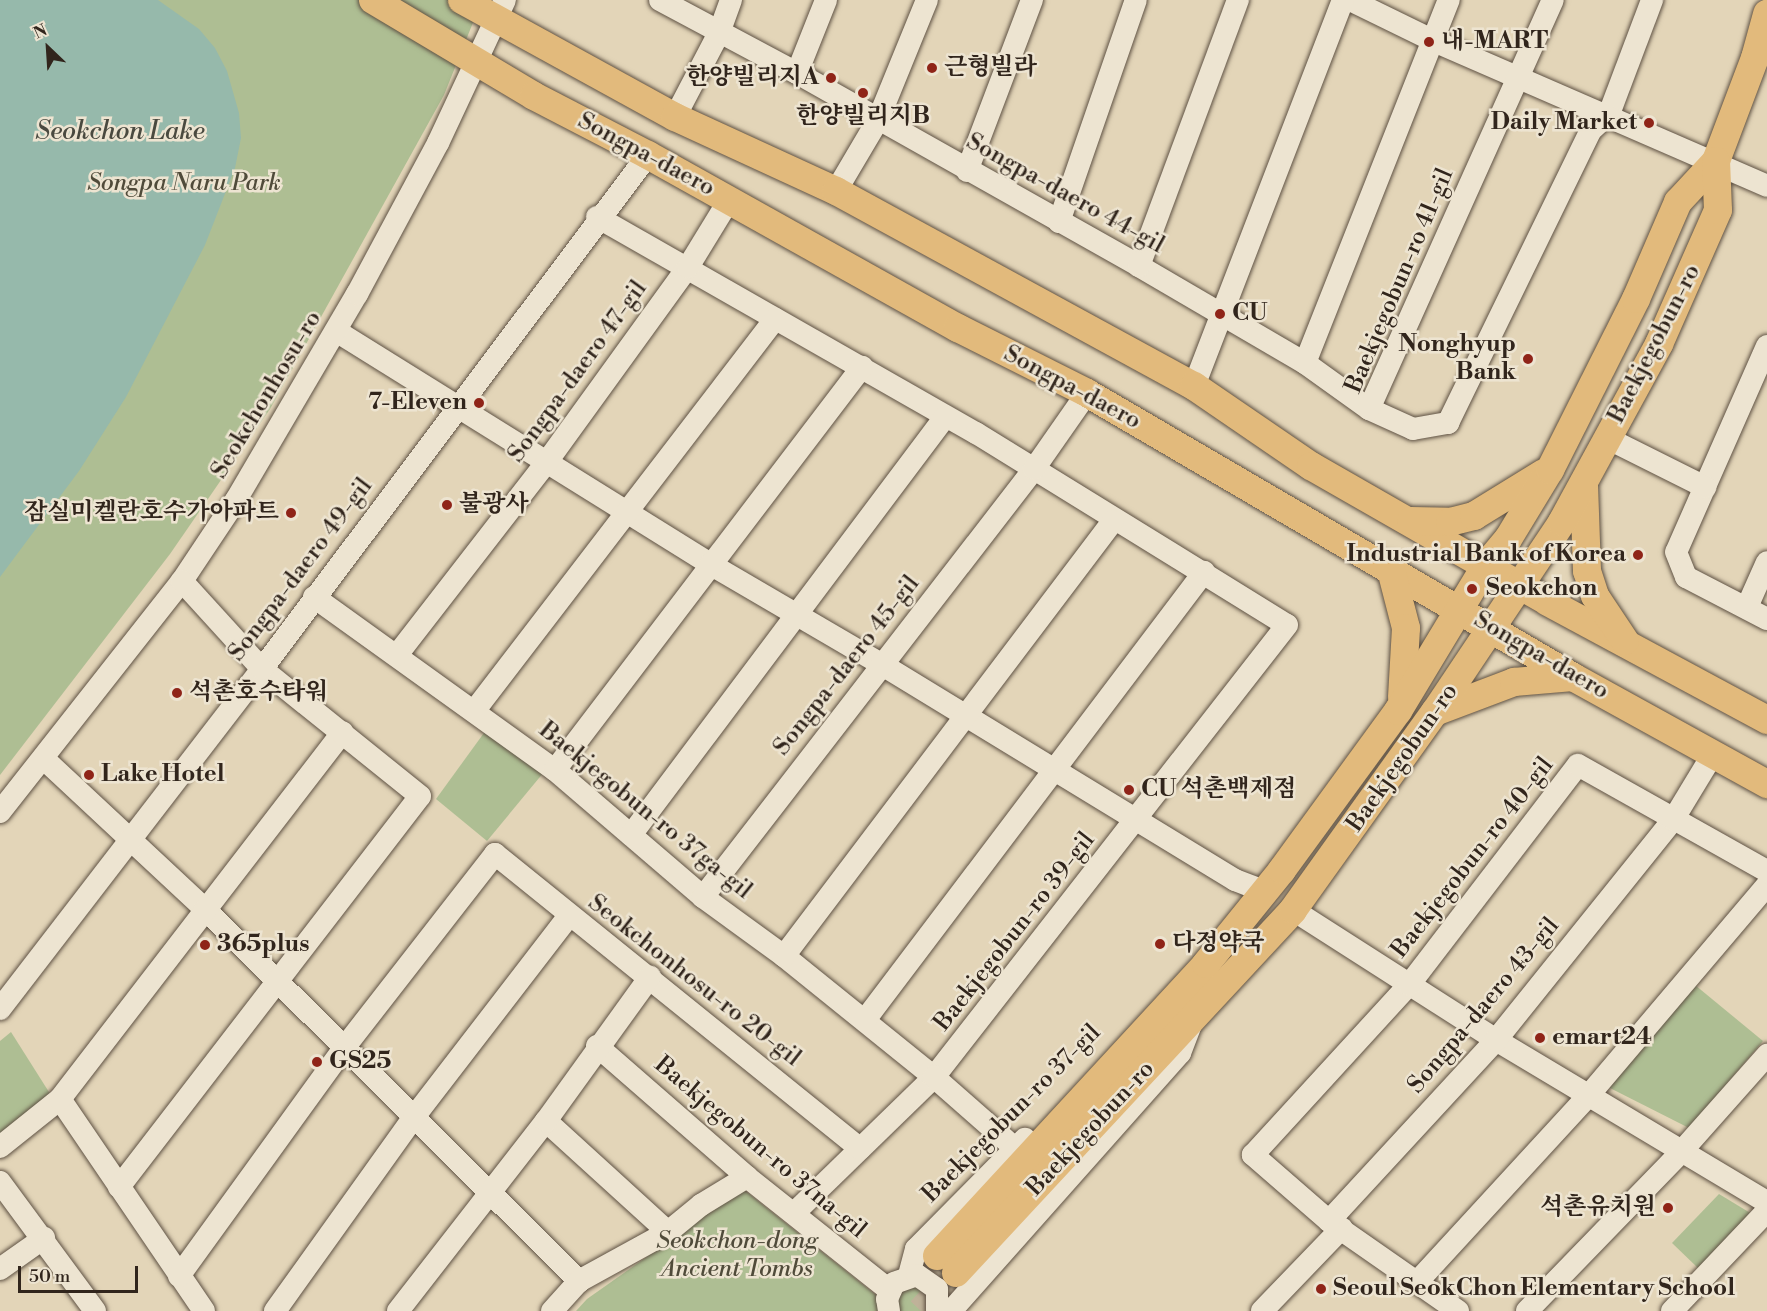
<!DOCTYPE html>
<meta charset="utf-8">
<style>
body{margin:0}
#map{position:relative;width:1767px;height:1311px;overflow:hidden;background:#e3d5b8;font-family:"Libre Bodoni","Noto Serif KR",serif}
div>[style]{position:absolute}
.green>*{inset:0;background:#aebe93}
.water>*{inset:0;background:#96b9ab}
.major-tunnel>*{height:28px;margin-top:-14px;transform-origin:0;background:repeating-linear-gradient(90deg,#bfb299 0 28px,transparent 0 42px)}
.roads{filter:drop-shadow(0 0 2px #5e5143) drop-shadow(0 0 2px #5e5143)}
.minor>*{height:22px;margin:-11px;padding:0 11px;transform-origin:11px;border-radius:11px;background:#ede4d1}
.major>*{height:28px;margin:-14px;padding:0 14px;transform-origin:14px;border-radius:14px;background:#e2ba7c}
.dots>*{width:16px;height:16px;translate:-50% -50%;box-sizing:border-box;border:3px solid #ede4d1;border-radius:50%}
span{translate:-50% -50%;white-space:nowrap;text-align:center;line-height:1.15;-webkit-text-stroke:5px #ede4d1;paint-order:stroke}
.poi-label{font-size:24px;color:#31251c;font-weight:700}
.left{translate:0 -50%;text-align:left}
.right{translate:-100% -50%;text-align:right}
.street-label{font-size:24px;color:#31251c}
.park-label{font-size:24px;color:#504b3a;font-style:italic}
.water-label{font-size:26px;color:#4a4a40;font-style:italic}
.north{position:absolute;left:18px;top:18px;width:60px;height:60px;-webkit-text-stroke:4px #ede4d1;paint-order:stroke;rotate:335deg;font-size:16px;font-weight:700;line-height:24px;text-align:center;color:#31251c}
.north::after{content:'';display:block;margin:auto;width:21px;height:27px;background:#31251c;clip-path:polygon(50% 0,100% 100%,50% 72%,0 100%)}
.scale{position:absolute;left:18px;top:1266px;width:120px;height:27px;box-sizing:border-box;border:3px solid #31251c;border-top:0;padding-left:8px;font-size:18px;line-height:21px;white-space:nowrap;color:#31251c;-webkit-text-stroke:4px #ede4d1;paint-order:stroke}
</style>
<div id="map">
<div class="green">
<div style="clip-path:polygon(0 0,482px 0,444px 95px,270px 409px,170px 554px,0 775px)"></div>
<div style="clip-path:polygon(489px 726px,544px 772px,487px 841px,436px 799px)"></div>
<div style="clip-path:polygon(1695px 985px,1763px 1041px,1689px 1128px,1608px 1087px)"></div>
<div style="clip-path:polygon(11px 1032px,54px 1100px,0 1142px,0 1041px)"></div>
<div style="clip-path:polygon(743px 1189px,881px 1299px,881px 1311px,576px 1311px,587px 1299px)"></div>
<div style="clip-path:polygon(1719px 1194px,1752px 1214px,1699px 1269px,1672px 1243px)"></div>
<div style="clip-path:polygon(907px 1284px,928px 1292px,927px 1311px,897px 1311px,894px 1296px)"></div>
</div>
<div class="water">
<div style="clip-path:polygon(0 0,158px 0,199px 29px,215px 48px,227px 71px,239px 113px,241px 138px,235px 168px,205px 245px,126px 397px,79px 471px,0 577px)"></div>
</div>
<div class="major-tunnel">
<div style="left:921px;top:1311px;width:46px;rotate:-47.6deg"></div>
</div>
<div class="roads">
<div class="minor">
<div style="left:660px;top:0;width:155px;rotate:28.1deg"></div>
<div style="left:797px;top:73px;width:393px;rotate:29.4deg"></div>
<div style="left:1139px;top:266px;width:192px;rotate:30.3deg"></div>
<div style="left:1305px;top:363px;width:79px;rotate:35.7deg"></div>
<div style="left:1369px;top:409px;width:48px;rotate:24.4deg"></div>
<div style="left:1413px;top:429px;width:36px;rotate:-10deg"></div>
<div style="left:1448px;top:423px;width:326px;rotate:-64deg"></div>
<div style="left:1591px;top:130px;width:24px;rotate:-42deg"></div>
<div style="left:1609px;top:114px;width:122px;rotate:-69.3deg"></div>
<div style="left:1350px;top:0;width:93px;rotate:26deg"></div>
<div style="left:1434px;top:41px;width:363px;rotate:23.5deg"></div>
<div style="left:797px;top:73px;width:79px;rotate:-68.3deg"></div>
<div style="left:675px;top:117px;width:95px;rotate:-62.4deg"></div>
<div style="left:719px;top:33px;width:35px;rotate:-70deg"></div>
<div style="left:967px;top:171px;width:183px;rotate:-69.2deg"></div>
<div style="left:836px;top:191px;width:82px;rotate:-59.4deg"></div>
<div style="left:878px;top:120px;width:130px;rotate:-67.8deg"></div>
<div style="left:597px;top:217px;width:436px;rotate:29.7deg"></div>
<div style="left:976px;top:433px;width:365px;rotate:31.7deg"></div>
<div style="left:1287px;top:625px;width:574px;rotate:127.99deg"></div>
<div style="left:934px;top:1077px;width:195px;rotate:135.8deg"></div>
<div style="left:1059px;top:222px;width:235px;rotate:-70.9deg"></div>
<div style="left:1139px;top:266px;width:284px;rotate:-69.6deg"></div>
<div style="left:336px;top:331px;width:441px;rotate:31.9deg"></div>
<div style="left:710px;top:564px;width:198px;rotate:30.3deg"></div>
<div style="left:881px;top:664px;width:415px;rotate:31.4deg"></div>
<div style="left:1235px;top:880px;width:31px;rotate:21deg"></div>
<div style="left:1767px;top:346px;width:225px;rotate:113.8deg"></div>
<div style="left:1676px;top:552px;width:27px;rotate:68deg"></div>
<div style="left:1686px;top:577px;width:91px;rotate:27.4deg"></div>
<div style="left:1305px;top:363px;width:391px;rotate:-68.4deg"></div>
<div style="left:1194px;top:386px;width:414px;rotate:-68.9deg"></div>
<div style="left:1369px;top:409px;width:448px;rotate:-65.8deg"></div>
<div style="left:1607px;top:438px;width:110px;rotate:26.6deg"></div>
<div style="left:314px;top:597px;width:297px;rotate:35.7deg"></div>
<div style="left:555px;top:770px;width:195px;rotate:40.6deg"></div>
<div style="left:703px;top:897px;width:100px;rotate:36.1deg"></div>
<div style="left:784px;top:956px;width:193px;rotate:38.9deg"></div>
<div style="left:934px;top:1077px;width:109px;rotate:41.3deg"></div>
<div style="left:1747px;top:607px;width:49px;rotate:-66deg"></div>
<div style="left:397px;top:655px;width:243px;rotate:-52.2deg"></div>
<div style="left:546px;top:463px;width:242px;rotate:-54.1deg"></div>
<div style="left:688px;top:267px;width:79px;rotate:-58.5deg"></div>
<div style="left:475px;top:710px;width:493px;rotate:-52.5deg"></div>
<div style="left:44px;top:759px;width:220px;rotate:43deg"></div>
<div style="left:205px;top:909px;width:528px;rotate:44.85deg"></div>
<div style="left:555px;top:770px;width:507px;rotate:-52.7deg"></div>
<div style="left:0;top:812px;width:294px;rotate:-51.8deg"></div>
<div style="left:182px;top:581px;width:97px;rotate:-56.3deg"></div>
<div style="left:236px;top:500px;width:239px;rotate:-59.6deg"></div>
<div style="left:357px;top:294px;width:171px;rotate:-61.8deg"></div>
<div style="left:438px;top:143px;width:158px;rotate:-64.9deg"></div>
<div style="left:631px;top:835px;width:523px;rotate:-53.09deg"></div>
<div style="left:703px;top:897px;width:541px;rotate:-52.28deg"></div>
<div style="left:1034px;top:469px;width:93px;rotate:-55.1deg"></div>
<div style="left:1293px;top:910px;width:241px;rotate:32.6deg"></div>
<div style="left:1496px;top:1040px;width:316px;rotate:30.9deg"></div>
<div style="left:784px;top:956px;width:545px;rotate:-52.9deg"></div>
<div style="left:0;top:1009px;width:429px;rotate:-52.4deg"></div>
<div style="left:262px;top:669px;width:643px;rotate:-53.09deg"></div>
<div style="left:865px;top:1020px;width:562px;rotate:-52.89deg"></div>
<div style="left:597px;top:1046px;width:199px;rotate:41.1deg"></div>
<div style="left:747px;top:1177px;width:181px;rotate:38.5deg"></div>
<div style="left:60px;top:1099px;width:256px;rotate:55.8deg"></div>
<div style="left:546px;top:1121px;width:165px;rotate:42.3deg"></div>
<div style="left:0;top:1147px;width:77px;rotate:-38.7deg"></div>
<div style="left:60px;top:1099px;width:463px;rotate:-52.4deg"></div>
<div style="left:0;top:1182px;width:160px;rotate:53.6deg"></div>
<div style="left:119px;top:1187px;width:493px;rotate:-52.4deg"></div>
<div style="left:420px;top:796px;width:203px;rotate:-141.2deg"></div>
<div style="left:262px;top:669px;width:119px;rotate:-132.3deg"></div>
<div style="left:1329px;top:1221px;width:246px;rotate:-47.3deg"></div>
<div style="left:1496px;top:1040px;width:282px;rotate:-51.2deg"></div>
<div style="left:1673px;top:820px;width:77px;rotate:-58.8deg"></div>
<div style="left:0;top:1269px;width:54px;rotate:-35.2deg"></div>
<div style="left:909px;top:1275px;width:27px;rotate:-75deg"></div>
<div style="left:916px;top:1249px;width:155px;rotate:-45.3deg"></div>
<div style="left:179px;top:1276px;width:281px;rotate:-54.1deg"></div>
<div style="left:344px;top:1048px;width:246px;rotate:-52.1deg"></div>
<div style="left:495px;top:854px;width:469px;rotate:38.9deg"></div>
<div style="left:1418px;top:1281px;width:253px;rotate:-47.4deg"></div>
<div style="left:1589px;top:1095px;width:275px;rotate:-49.7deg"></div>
<div style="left:275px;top:1311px;width:239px;rotate:-54.4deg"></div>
<div style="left:414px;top:1117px;width:254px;rotate:-52.4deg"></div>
<div style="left:398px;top:1311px;width:241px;rotate:-52.1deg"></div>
<div style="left:546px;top:1121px;width:178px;rotate:-54.2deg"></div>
<div style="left:552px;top:1311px;width:40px;rotate:-48deg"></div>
<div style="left:579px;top:1281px;width:102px;rotate:-28.8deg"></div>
<div style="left:668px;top:1232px;width:43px;rotate:-39.3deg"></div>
<div style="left:701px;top:1205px;width:54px;rotate:-31.3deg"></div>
<div style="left:889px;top:1311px;width:12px;rotate:-99deg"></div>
<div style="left:887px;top:1299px;width:17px;rotate:-66deg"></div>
<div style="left:894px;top:1283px;width:24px;rotate:-19deg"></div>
<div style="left:917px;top:1275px;width:24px;rotate:35deg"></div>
<div style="left:937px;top:1289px;width:22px;rotate:90deg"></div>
<div style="left:951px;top:1311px;width:345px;rotate:-48.4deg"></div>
<div style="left:1180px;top:1053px;width:31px;rotate:-69deg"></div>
<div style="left:1262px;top:1311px;width:115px;rotate:-46.1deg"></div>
<div style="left:1458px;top:1311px;width:157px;rotate:-145.1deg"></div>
<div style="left:1329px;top:1221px;width:101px;rotate:-139deg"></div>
<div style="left:1253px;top:1155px;width:231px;rotate:-47.5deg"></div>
<div style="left:1409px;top:985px;width:277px;rotate:-52.5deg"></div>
<div style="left:1578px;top:765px;width:217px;rotate:29.3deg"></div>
<div style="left:1527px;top:1311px;width:221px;rotate:-45.9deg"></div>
<div style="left:1681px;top:1152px;width:130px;rotate:-48.4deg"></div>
<div style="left:1672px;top:1311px;width:138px;rotate:-46.5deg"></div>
</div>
<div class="major">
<div style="left:373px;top:0;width:187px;rotate:30.8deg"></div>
<div style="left:534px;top:96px;width:128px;rotate:27.4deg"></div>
<div style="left:648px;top:155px;width:355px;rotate:29.2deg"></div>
<div style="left:958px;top:328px;width:144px;rotate:26.7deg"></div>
<div style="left:1087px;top:393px;width:563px;rotate:30.3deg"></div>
<div style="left:1573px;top:677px;width:222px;rotate:28.9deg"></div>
<div style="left:462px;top:0;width:243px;rotate:28.8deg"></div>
<div style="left:675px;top:117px;width:177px;rotate:24.7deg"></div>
<div style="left:836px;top:191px;width:408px;rotate:28.6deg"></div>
<div style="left:1194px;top:386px;width:142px;rotate:34.4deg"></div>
<div style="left:1311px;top:466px;width:273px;rotate:29.8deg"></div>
<div style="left:1548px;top:602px;width:249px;rotate:28.3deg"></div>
<div style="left:1584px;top:485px;width:86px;rotate:88deg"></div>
<div style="left:1587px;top:571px;width:26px;rotate:72deg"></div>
<div style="left:1595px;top:596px;width:54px;rotate:56.3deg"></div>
<div style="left:1411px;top:521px;width:39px;rotate:1deg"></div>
<div style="left:1450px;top:522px;width:25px;rotate:-14deg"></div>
<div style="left:1474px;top:516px;width:82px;rotate:-31.6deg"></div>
<div style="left:1390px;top:566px;width:64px;rotate:75.5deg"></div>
<div style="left:1406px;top:628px;width:69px;rotate:93.3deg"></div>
<div style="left:1435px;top:712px;width:85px;rotate:-20.8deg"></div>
<div style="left:1514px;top:682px;width:59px;rotate:-4.8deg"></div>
<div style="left:937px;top:1256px;width:397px;rotate:-47.3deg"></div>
<div style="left:1206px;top:964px;width:121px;rotate:-51deg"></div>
<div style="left:1282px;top:870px;width:197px;rotate:-53.9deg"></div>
<div style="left:1398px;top:711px;width:170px;rotate:-58.9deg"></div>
<div style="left:1486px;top:565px;width:34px;rotate:-50deg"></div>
<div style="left:1508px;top:539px;width:81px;rotate:-58.7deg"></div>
<div style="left:1550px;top:470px;width:191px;rotate:-63.3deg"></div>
<div style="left:1636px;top:299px;width:106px;rotate:-66.6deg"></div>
<div style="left:1678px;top:202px;width:56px;rotate:-47.2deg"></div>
<div style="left:1716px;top:161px;width:110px;rotate:-69.3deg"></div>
<div style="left:1755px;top:58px;width:46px;rotate:-74.7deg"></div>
<div style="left:956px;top:1273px;width:495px;rotate:-47.1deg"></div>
<div style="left:1293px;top:910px;width:244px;rotate:-54.4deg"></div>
<div style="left:1435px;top:712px;width:229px;rotate:-56.2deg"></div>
<div style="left:1562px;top:522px;width:203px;rotate:-61.4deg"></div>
<div style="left:1659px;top:344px;width:146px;rotate:-66.2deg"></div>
<div style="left:1718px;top:210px;width:49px;rotate:-92.3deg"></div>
</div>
</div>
<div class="dots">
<div style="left:1429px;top:42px;background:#8f2418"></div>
<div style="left:932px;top:68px;background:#8f2418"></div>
<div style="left:831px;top:78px;background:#8f2418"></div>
<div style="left:863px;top:93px;background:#8f2418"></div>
<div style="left:1649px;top:123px;background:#8f2418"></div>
<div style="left:1220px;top:314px;background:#8f2418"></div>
<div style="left:1528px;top:359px;background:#8f2418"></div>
<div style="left:479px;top:403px;background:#8f2418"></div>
<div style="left:447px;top:505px;background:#8f2418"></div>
<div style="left:291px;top:513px;background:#8f2418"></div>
<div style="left:1638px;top:555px;background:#8f2418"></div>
<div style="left:1472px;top:589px;background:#8f2418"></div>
<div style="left:177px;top:693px;background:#8f2418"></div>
<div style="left:89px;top:775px;background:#8f2418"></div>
<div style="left:1129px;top:790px;background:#8f2418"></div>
<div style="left:1160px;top:944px;background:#8f2418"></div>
<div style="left:205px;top:945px;background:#8f2418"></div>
<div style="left:1540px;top:1038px;background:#8f2418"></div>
<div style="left:317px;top:1062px;background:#8f2418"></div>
<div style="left:1668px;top:1208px;background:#8f2418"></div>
<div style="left:1321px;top:1289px;background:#8f2418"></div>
</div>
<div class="poi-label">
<span class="left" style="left:1441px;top:42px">내-MART</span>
<span class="left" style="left:944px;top:68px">근형빌라</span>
<span class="right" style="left:819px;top:78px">한양빌리지A</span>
<span style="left:863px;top:117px">한양빌리지B</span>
<span class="right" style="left:1637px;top:123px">Daily Market</span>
<span class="left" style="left:1232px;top:314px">CU</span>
<span class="right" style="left:1516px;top:359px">Nonghyup<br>Bank</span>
<span class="right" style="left:467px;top:403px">7-Eleven</span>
<span class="left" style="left:459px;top:505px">불광사</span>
<span class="right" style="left:279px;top:513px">잠실미켈란호수가아파트</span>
<span class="right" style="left:1626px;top:555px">Industrial Bank of Korea</span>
<span class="left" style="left:1486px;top:589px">Seokchon</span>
<span class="left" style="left:189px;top:693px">석촌호수타워</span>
<span class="left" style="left:101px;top:775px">Lake Hotel</span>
<span class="left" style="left:1141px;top:790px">CU 석촌백제점</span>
<span class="left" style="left:1172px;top:944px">다정약국</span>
<span class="left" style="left:217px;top:945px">365plus</span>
<span class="left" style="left:1552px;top:1038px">emart24</span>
<span class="left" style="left:329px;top:1062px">GS25</span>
<span class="right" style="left:1656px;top:1208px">석촌유치원</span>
<span class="left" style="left:1333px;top:1289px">Seoul SeokChon Elementary School</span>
</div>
<div class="street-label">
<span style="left:646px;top:155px;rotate:28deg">Songpa-daero</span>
<span style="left:1065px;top:194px;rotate:29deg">Songpa-daero 44-gil</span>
<span style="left:1400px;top:281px;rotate:-67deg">Baekjegobun-ro 41-gil</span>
<span style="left:1655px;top:344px;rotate:-63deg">Baekjegobun-ro</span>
<span style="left:578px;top:372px;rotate:-54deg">Songpa-daero 47-gil</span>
<span style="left:1072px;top:388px;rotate:28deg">Songpa-daero</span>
<span style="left:267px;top:395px;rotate:-59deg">Seokchonhosu-ro</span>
<span style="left:301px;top:570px;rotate:-53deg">Songpa-daero 49-gil</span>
<span style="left:1541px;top:656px;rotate:30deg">Songpa-daero</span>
<span style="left:847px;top:666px;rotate:-52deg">Songpa-daero 45-gil</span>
<span style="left:1403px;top:758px;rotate:-55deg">Baekjegobun-ro</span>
<span style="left:645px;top:811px;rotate:39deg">Baekjegobun-ro 37ga-gil</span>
<span style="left:1473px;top:858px;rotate:-52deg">Baekjegobun-ro 40-gil</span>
<span style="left:1015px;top:932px;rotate:-52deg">Baekjegobun-ro 39-gil</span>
<span style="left:694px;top:981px;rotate:38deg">Seokchonhosu-ro 20-gil</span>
<span style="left:1484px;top:1006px;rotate:-50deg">Songpa-daero 43-gil</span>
<span style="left:1012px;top:1114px;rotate:-45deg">Baekjegobun-ro 37-gil</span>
<span style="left:1091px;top:1129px;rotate:-47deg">Baekjegobun-ro</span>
<span style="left:760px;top:1148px;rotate:40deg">Baekjegobun-ro 37na-gil</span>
</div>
<div class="park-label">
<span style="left:184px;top:184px">Songpa Naru Park</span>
<span style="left:737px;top:1256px">Seokchon-dong<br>Ancient Tombs</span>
</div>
<div class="water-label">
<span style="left:120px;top:132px">Seokchon Lake</span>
</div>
<div class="north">N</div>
<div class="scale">50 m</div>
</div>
